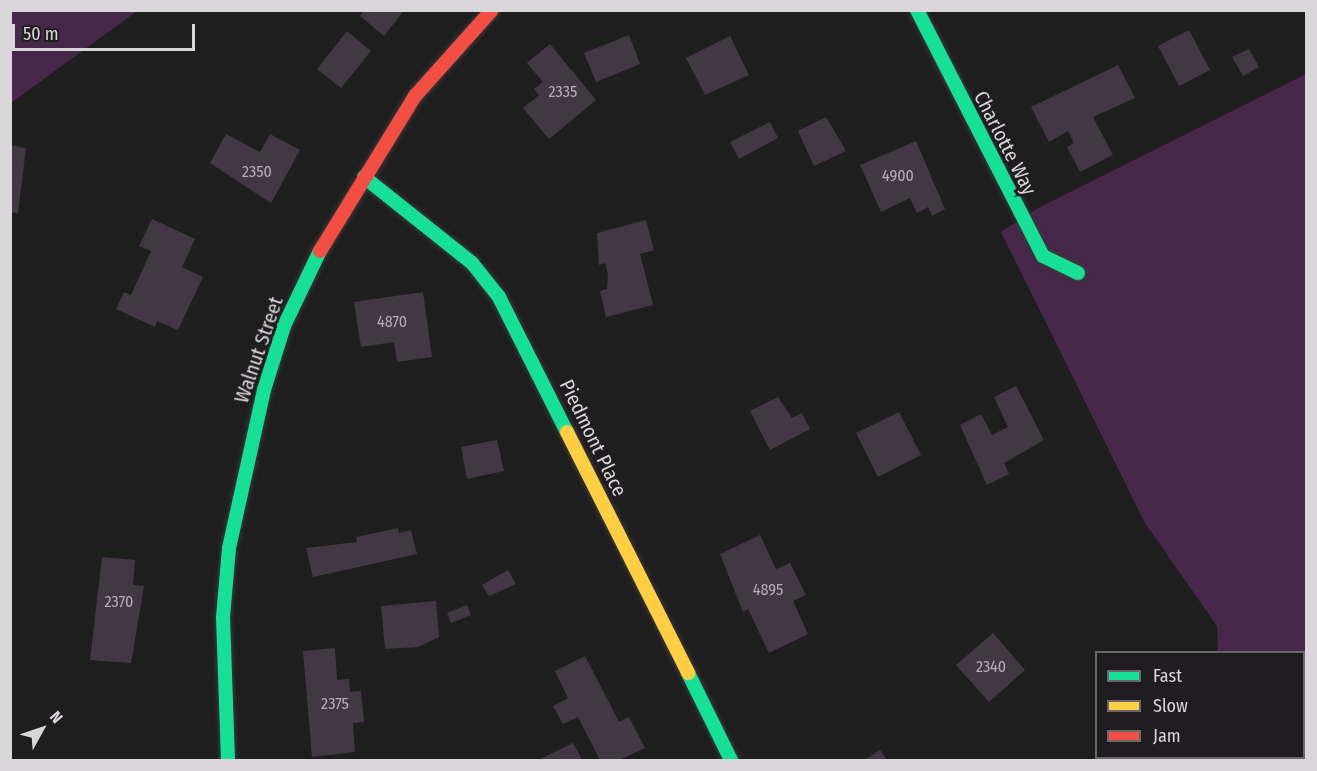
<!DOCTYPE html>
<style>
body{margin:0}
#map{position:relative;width:1317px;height:771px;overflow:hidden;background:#1f1e1f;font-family:"Fira Sans Condensed",sans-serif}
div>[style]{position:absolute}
.green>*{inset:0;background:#47274a}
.building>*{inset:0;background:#423843}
.roads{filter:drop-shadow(0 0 2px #3b393b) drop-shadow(0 0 2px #3b393b)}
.fast>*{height:14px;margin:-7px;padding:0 7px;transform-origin:7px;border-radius:7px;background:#16e098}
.slow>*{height:14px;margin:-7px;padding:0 7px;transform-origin:7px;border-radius:7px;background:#ffcf43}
.jam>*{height:14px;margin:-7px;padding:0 7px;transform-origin:7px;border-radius:7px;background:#f24e42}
span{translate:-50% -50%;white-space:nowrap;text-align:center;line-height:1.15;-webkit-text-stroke:6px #201d20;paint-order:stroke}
.number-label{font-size:16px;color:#b3aeb4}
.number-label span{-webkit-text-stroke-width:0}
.street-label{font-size:20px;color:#d9d6d9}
.frame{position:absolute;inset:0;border:12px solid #d9d6d9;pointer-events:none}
.legend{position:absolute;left:1095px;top:651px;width:210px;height:108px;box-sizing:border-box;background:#201d20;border:2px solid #6a676a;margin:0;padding:8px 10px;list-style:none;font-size:18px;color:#d9d6d9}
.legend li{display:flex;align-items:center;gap:12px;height:30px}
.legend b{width:30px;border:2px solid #6a676a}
.north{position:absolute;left:12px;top:699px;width:60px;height:60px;-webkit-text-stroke:4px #201d20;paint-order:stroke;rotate:50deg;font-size:16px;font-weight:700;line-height:24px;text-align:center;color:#d9d6d9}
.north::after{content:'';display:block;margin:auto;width:21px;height:27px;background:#d9d6d9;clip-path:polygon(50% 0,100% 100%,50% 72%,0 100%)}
.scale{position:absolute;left:12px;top:24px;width:183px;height:27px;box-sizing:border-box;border:3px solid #d9d6d9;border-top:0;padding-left:8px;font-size:18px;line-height:21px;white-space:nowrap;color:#d9d6d9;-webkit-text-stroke:4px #201d20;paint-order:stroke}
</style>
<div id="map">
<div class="green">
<div style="clip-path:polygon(11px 10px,137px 10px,137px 11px,11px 103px)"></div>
<div style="clip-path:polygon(1306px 74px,1306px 760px,1105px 760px,1304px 758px,1304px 652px,1218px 652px,1217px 626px,1145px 523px,1001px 232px,1040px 207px)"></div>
</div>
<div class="building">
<div style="clip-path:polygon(364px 10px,399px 10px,402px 13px,384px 36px,360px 16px)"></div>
<div style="clip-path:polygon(1189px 30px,1210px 70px,1179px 86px,1158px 46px)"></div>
<div style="clip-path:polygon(347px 31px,371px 51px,341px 88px,317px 69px)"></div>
<div style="clip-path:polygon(629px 35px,640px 64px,596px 82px,584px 53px)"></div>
<div style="clip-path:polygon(730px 36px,749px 75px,705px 95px,686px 58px)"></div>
<div style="clip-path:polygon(550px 44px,596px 100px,549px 139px,523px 108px,539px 95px,534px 89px,543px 82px,527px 63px)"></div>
<div style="clip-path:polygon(1249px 49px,1259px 67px,1243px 76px,1232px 57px)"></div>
<div style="clip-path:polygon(1118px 65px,1135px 98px,1093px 117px,1113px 155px,1080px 172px,1067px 147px,1074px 143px,1068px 131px,1049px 142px,1031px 107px)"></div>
<div style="clip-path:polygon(826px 117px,846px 151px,814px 166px,798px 131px)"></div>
<div style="clip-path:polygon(770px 122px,778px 138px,739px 159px,730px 142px)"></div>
<div style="clip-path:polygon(226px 134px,260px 152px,270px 134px,300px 150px,271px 203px,210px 163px)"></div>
<div style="clip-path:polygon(916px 141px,945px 209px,932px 216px,928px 207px,917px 213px,910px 198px,881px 212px,860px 165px)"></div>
<div style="clip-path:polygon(10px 145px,26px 148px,18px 213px,10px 212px)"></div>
<div style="clip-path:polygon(152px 219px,195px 239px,182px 267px,203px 277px,178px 330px,157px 321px,155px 327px,116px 309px,124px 292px,131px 295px,151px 251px,139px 246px)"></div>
<div style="clip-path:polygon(646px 220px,654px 250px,640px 254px,653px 305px,606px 317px,600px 291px,607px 289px,608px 274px,605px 263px,599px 265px,597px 233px)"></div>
<div style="clip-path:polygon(423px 292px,432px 357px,397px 362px,394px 342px,361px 347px,354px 302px)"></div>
<div style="clip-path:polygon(1016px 386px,1044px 440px,1004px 463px,1009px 474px,987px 485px,960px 425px,981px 414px,992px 435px,1008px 427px,994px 397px)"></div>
<div style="clip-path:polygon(778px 397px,792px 418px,802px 413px,810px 429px,770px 450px,750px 411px)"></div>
<div style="clip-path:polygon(899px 412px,921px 455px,878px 477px,856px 433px)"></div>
<div style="clip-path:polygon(497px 440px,504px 471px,467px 479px,461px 447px)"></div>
<div style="clip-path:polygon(398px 528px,399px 533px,411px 530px,417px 554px,313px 577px,306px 548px,357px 542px,356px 537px)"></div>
<div style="clip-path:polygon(760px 535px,776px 569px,790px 563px,806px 595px,793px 601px,808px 634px,769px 653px,748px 609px,743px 612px,720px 554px)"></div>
<div style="clip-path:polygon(102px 557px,135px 560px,133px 585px,144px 586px,131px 663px,90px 660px)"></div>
<div style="clip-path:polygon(508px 570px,516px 584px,489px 596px,482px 585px)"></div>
<div style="clip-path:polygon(436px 601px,439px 637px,418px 647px,385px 649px,381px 606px)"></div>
<div style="clip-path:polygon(467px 605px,471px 615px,451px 623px,447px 613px)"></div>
<div style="clip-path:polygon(993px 633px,1025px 670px,989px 702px,956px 665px)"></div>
<div style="clip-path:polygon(335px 648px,337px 680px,349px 679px,350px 692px,361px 691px,364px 722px,353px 723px,355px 752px,312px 757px,303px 651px)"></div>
<div style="clip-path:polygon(585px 656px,619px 722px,629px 717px,645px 748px,619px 760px,600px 760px,578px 717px,563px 724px,553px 706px,568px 698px,555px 671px)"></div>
<div style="clip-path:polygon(573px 743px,582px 760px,538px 760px)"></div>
<div style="clip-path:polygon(880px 750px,887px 760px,864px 760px)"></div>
</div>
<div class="roads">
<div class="fast">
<div style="left:917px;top:10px;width:276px;rotate:62.9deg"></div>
<div style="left:1043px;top:256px;width:39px;rotate:26deg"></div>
<div style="left:364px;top:177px;width:138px;rotate:38.5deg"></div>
<div style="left:472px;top:263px;width:43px;rotate:51.5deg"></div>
<div style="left:499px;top:297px;width:151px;rotate:63.3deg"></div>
<div style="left:688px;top:673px;width:97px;rotate:63.7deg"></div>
<div style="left:228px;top:760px;width:143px;rotate:-92deg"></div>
<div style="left:223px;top:617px;width:69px;rotate:-85deg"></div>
<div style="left:229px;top:548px;width:162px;rotate:-77.5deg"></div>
<div style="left:264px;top:390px;width:67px;rotate:-72.6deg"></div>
<div style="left:284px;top:326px;width:83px;rotate:-64.4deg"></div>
</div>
<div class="slow">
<div style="left:567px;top:432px;width:270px;rotate:63.3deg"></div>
</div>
<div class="jam">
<div style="left:320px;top:251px;width:182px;rotate:-58.5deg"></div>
<div style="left:415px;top:96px;width:115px;rotate:-48.2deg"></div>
</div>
</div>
<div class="number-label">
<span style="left:563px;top:92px">2335</span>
<span style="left:257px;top:172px">2350</span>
<span style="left:898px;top:176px">4900</span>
<span style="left:392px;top:322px">4870</span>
<span style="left:768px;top:590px">4895</span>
<span style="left:119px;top:602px">2370</span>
<span style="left:991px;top:667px">2340</span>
<span style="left:335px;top:704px">2375</span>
</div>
<div class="street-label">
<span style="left:1005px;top:143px;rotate:63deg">Charlotte Way</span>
<span style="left:259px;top:350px;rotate:-71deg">Walnut Street</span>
<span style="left:593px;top:438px;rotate:64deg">Piedmont Place</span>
</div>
<div class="frame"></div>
<ul class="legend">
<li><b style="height:8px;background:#16e098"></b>Fast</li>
<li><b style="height:8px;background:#ffcf43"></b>Slow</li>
<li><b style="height:8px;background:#f24e42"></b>Jam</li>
</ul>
<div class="north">N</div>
<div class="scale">50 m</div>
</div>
